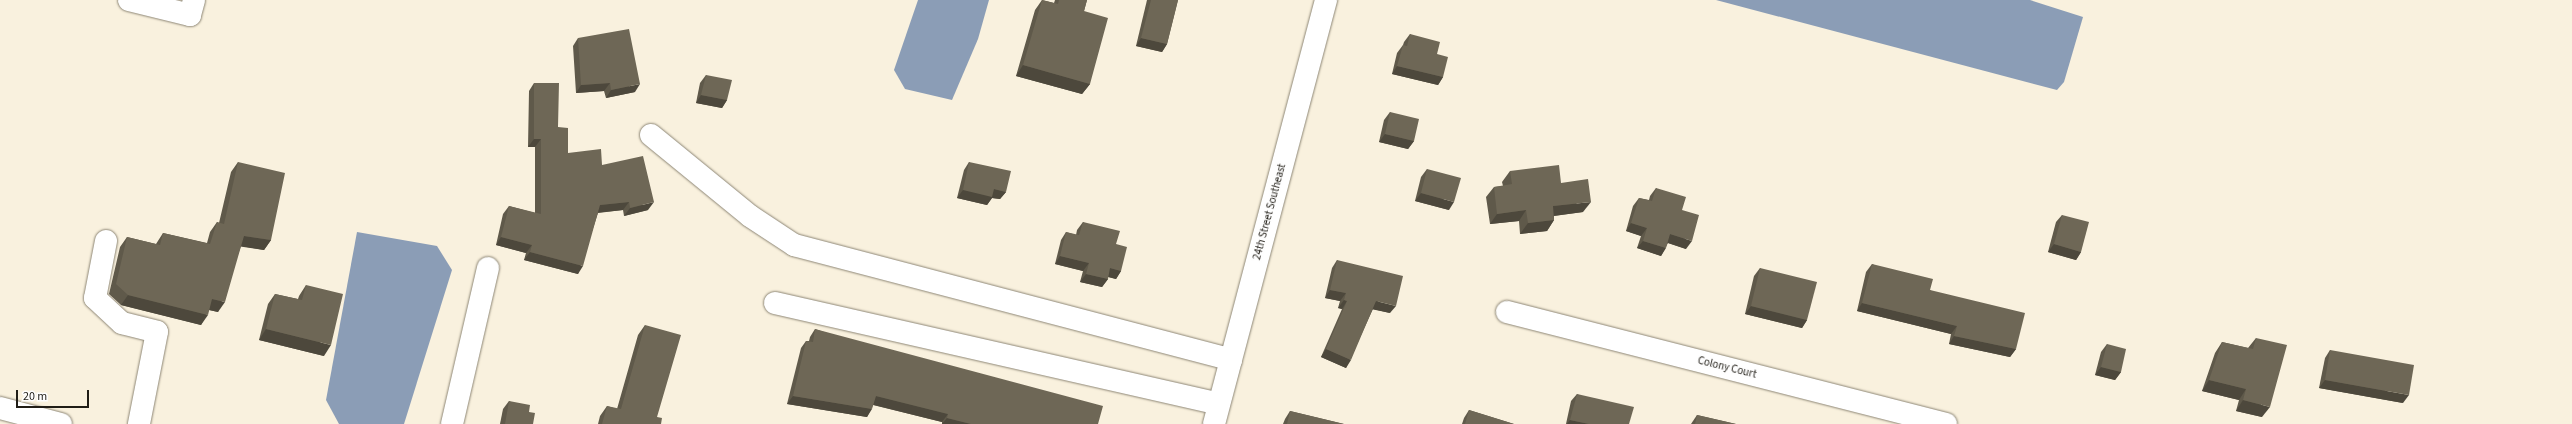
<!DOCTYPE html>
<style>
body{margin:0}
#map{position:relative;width:2572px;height:424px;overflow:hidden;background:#f9f1de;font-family:"Source Sans 3",sans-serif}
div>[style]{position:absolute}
.water>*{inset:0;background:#8b9db6}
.roads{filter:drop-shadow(0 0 1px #8d8675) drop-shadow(0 0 1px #8d8675)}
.minor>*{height:22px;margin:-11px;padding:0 11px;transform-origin:11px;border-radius:11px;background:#fff}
.wall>*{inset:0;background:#5f594a}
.shaded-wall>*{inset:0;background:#4d483c}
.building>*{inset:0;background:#6e6756}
span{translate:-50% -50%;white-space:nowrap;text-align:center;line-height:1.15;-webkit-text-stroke:4px #fefefe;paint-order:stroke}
.street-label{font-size:11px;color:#201d16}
.scale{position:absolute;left:16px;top:390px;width:73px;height:18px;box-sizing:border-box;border:2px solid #201d16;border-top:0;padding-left:5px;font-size:12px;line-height:14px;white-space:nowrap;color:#201d16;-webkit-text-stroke:3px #fefefe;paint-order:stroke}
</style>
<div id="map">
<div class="water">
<div style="clip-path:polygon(918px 0,989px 0,978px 39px,952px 100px,905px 89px,894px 70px)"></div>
<div style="clip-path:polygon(1716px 0,2030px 0,2083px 17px,2064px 82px,2057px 90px)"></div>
<div style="clip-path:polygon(357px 232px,437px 246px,452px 270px,404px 424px,339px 424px,326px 400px)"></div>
</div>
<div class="roads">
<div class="minor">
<div style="left:129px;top:0;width:63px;rotate:13.8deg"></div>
<div style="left:190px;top:15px;width:16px;rotate:-75deg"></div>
<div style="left:651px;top:135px;width:128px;rotate:39.3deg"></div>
<div style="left:750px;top:216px;width:53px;rotate:33.4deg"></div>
<div style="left:794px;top:245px;width:452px;rotate:14.7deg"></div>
<div style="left:106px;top:241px;width:58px;rotate:100.9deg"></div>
<div style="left:95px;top:298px;width:37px;rotate:43deg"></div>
<div style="left:122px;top:323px;width:36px;rotate:14deg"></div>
<div style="left:157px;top:332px;width:94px;rotate:101.1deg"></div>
<div style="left:775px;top:303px;width:455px;rotate:12.8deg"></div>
<div style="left:1507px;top:312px;width:453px;rotate:14.3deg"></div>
<div style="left:0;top:408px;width:63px;rotate:14.7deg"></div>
<div style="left:452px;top:424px;width:160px;rotate:-77deg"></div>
<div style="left:1214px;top:424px;width:439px;rotate:-75.2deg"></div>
</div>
</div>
<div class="wall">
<div style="clip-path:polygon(1042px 0,1054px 3px,1055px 0,1087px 0,1084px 11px,1090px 84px,1082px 94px,1016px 76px,1035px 10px)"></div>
<div style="clip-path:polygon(1147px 0,1178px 0,1167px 44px,1162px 52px,1136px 46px)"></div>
<div style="clip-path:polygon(1410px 34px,1437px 54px,1443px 77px,1438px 85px,1392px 74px,1397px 53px,1403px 45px,1404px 42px)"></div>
<div style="clip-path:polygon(578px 38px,635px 92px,606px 98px,604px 91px,576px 93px,573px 46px)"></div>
<div style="clip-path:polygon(706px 75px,727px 100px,722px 108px,696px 103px,700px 83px)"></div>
<div style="clip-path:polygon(534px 83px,558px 127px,568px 153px,602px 165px,648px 210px,624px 216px,623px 210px,598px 213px,578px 274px,524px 260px,526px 253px,496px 245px,503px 214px,509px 206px,535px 213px,535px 147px,528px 147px,529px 91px)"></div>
<div style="clip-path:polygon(1390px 112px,1414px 141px,1408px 149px,1379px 142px,1384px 120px)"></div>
<div style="clip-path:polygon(238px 162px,271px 240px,264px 250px,241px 246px,218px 312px,209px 310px,201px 325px,121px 305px,109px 294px,120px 247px,127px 237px,156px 244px,163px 233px,207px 243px,210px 232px,217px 222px,219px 223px,231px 172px)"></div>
<div style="clip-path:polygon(969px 162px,1006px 192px,1000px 199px,992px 198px,987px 205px,957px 198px,964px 170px)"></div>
<div style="clip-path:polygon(1427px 169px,1449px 210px,1415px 201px,1421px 177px)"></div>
<div style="clip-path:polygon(1510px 171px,1561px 183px,1583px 212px,1554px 216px,1554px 220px,1547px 231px,1520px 234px,1519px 221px,1490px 224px,1486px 197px,1494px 187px,1503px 186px,1502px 182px)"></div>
<div style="clip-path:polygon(1656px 188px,1682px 210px,1686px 249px,1668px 243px,1661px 256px,1637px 248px,1641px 236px,1626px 231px,1633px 206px,1639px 198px,1649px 200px,1650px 196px)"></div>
<div style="clip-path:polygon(2062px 215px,2081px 252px,2076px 260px,2048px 252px,2056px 222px)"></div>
<div style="clip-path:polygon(1083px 222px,1116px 244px,1121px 271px,1116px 279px,1108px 277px,1108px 279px,1102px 287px,1080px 282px,1083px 271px,1055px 264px,1061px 240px,1066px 232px,1076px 235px,1077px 230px)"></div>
<div style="clip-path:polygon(1337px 260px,1390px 313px,1373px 309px,1346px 368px,1321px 357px,1342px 309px,1338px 308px,1340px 301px,1325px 298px,1332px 268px)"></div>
<div style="clip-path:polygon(1872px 264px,1930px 290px,2016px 349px,2010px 357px,1949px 344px,1951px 334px,1857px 311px,1866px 272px)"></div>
<div style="clip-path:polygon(1760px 268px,1807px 320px,1802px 328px,1745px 314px,1754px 276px)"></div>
<div style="clip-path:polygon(306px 285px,324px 356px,259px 340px,268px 304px,275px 294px,298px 299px,299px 296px)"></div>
<div style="clip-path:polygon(645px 325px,657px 417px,661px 424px,598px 424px,600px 416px,607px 406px,617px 409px,638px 335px)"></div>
<div style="clip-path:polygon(815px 329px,1098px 424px,942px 424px,942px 422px,873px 405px,867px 417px,787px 404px,801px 348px,806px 341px,809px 341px,810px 337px)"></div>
<div style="clip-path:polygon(2256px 338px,2262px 417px,2236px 411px,2239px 400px,2202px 391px,2215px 353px,2222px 342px,2248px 348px)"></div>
<div style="clip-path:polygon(2107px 344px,2121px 372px,2115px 380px,2095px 375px,2101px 352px)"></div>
<div style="clip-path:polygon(2330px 350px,2403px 403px,2319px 388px,2325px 358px)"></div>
<div style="clip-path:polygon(1577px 394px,1629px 424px,1566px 424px,1571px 401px)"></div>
<div style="clip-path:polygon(509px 401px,529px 412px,533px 424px,500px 424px,503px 409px)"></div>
<div style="clip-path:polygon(1469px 410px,1514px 424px,1462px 424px,1464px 418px)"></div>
<div style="clip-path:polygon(1290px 411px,1344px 424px,1283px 424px,1285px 419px)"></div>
<div style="clip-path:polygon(1697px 415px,1736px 424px,1691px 424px)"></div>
</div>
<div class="shaded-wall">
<div style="clip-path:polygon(1141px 38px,1167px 44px,1162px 52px,1136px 46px)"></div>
<div style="clip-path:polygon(1023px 65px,1090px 84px,1082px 94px,1016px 76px)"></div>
<div style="clip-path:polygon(1397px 66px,1443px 77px,1438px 85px,1392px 74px)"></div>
<div style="clip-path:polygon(610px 83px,604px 91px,576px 93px,581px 85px)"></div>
<div style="clip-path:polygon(640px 84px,635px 92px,606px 98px,611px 90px)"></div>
<div style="clip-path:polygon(701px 95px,727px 100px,722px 108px,696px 103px)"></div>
<div style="clip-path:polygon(1385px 134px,1414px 141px,1408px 149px,1379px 142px)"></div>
<div style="clip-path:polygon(534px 139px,541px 139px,535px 147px,528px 147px)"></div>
<div style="clip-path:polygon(994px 189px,1006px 192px,1000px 199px,992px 198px,987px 205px,957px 198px,963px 190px)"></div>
<div style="clip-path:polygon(1421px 193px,1454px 202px,1449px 210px,1415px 201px)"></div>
<div style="clip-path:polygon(629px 202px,623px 210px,594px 213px,600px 205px)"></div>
<div style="clip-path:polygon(654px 202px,648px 210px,624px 216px,630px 208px)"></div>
<div style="clip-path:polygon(1591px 202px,1583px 212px,1545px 217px,1553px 206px)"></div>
<div style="clip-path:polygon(1526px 210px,1519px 221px,1490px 224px,1497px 214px)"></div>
<div style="clip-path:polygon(1554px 220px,1547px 231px,1520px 234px,1528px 223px)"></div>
<div style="clip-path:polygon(1631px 223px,1647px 228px,1641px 236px,1626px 231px)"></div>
<div style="clip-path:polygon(1670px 234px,1692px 241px,1686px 249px,1665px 242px)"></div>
<div style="clip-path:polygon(244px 236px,271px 240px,264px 250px,237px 246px)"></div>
<div style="clip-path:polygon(501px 237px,532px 245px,526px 253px,496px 245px)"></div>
<div style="clip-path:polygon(1643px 241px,1666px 248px,1661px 256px,1637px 248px)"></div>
<div style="clip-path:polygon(2054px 244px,2081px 252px,2076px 260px,2048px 252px)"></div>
<div style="clip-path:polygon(530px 252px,583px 266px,578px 274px,524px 260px)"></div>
<div style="clip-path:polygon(1060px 256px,1089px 263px,1083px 271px,1055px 264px)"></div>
<div style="clip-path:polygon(1110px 268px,1121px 271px,1116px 279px,1105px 276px)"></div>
<div style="clip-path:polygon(1086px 274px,1108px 279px,1102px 287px,1080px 282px)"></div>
<div style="clip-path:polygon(1330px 290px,1346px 293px,1340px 301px,1325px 298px)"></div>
<div style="clip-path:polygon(128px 295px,208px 315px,201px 325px,121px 305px)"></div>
<div style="clip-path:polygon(212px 299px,225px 302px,218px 312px,205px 309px)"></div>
<div style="clip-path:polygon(1344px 300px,1347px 301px,1342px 309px,1338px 308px)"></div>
<div style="clip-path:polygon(1376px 301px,1396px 306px,1390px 313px,1371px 309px)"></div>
<div style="clip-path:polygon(1862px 303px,1957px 326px,1951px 334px,1857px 311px)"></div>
<div style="clip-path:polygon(1751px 306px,1807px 320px,1802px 328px,1745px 314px)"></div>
<div style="clip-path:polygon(266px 329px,331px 345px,324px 356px,259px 340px)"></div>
<div style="clip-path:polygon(1954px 336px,2016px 349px,2010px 357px,1949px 344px)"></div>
<div style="clip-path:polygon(1326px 349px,1351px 360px,1346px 368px,1321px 357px)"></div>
<div style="clip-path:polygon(2101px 367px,2121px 372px,2115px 380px,2095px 375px)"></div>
<div style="clip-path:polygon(2209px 380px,2246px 389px,2239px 400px,2202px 391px)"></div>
<div style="clip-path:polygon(2325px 380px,2409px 395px,2403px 403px,2319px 388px)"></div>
<div style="clip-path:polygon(793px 396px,872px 409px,867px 417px,787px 404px)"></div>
<div style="clip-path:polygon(876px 396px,948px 414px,942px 422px,870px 404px)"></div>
<div style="clip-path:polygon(2243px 400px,2270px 407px,2262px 417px,2236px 411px)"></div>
<div style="clip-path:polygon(947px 418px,971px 424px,942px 424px)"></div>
<div style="clip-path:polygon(1570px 420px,1589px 424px,1567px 424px)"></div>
</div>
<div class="building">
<div style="clip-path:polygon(1042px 0,1058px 4px,1059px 0,1087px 0,1084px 11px,1108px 18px,1090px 84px,1023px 65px)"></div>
<div style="clip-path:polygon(1151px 0,1178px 0,1167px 44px,1141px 38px)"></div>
<div style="clip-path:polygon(629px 29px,640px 84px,611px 90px,610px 83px,581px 85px,578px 38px)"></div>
<div style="clip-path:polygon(1410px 34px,1440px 42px,1437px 54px,1448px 57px,1443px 77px,1397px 66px,1403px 45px,1407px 46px)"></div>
<div style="clip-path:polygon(706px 75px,732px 80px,727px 100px,701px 95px)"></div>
<div style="clip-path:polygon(534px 83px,559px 83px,558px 127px,568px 128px,568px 153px,601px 149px,602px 165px,643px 156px,654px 202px,630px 208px,629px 202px,600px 205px,583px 266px,530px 252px,532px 245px,501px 237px,509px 206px,541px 214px,541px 139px,534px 139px)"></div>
<div style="clip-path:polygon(1390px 112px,1419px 119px,1414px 141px,1385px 134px)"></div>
<div style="clip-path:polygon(238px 162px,285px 173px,271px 240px,244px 236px,225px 302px,212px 299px,208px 315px,128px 295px,116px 284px,127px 237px,160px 245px,163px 233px,210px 244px,217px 222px,224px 224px)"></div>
<div style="clip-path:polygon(969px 162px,1011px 171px,1006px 192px,994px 189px,992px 197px,963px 190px)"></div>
<div style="clip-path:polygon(1559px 165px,1561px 183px,1588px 179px,1591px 202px,1553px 206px,1554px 220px,1528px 223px,1526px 210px,1497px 214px,1494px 187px,1512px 184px,1510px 171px)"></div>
<div style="clip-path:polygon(1427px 169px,1461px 178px,1454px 202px,1421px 193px)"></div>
<div style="clip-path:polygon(1656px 188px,1686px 197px,1682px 210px,1699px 215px,1692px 241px,1670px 234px,1666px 248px,1643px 241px,1647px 228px,1631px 223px,1639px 198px,1652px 201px)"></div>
<div style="clip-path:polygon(2062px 215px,2089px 222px,2081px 252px,2054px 244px)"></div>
<div style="clip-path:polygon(1083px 222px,1120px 231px,1116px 244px,1127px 247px,1121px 271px,1110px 268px,1108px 279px,1086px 274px,1089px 263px,1060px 256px,1066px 232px,1079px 235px)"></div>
<div style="clip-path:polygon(1337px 260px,1403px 276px,1396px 306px,1376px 301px,1351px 360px,1326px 349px,1347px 301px,1344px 300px,1346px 293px,1330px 290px)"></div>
<div style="clip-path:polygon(1872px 264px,1933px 279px,1930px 290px,2025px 313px,2016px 349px,1954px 336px,1957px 326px,1862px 303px)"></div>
<div style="clip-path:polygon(1760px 268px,1817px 282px,1807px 320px,1751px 306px)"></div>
<div style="clip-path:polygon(306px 285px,343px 294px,331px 345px,266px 329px,275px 294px,302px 300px)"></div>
<div style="clip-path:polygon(645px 325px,681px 335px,657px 417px,662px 418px,661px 424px,602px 424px,607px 406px,621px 409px)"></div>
<div style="clip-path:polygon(815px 329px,1103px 406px,1098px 424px,971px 424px,947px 418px,948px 414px,876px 396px,872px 409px,793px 396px,806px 341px,813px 342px)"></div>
<div style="clip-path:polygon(2256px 338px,2287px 345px,2270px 407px,2243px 400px,2246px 389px,2209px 380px,2222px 342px,2253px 349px)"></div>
<div style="clip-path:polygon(2107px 344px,2126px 349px,2121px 372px,2101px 367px)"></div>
<div style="clip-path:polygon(2330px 350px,2414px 365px,2409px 395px,2325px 380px)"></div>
<div style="clip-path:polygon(1577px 394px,1634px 407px,1629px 424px,1589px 424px,1570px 420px)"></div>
<div style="clip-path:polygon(509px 401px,530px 405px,529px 412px,535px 413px,533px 424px,505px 424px)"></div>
<div style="clip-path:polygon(1469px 410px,1514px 424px,1465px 424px)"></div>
<div style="clip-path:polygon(1290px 411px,1344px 424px,1287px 424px)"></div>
<div style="clip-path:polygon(1697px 415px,1736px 424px,1695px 424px)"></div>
</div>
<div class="street-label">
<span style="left:1270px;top:212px;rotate:-75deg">24th Street Southeast</span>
<span style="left:1727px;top:368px;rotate:14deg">Colony Court</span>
</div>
<div class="scale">20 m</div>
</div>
